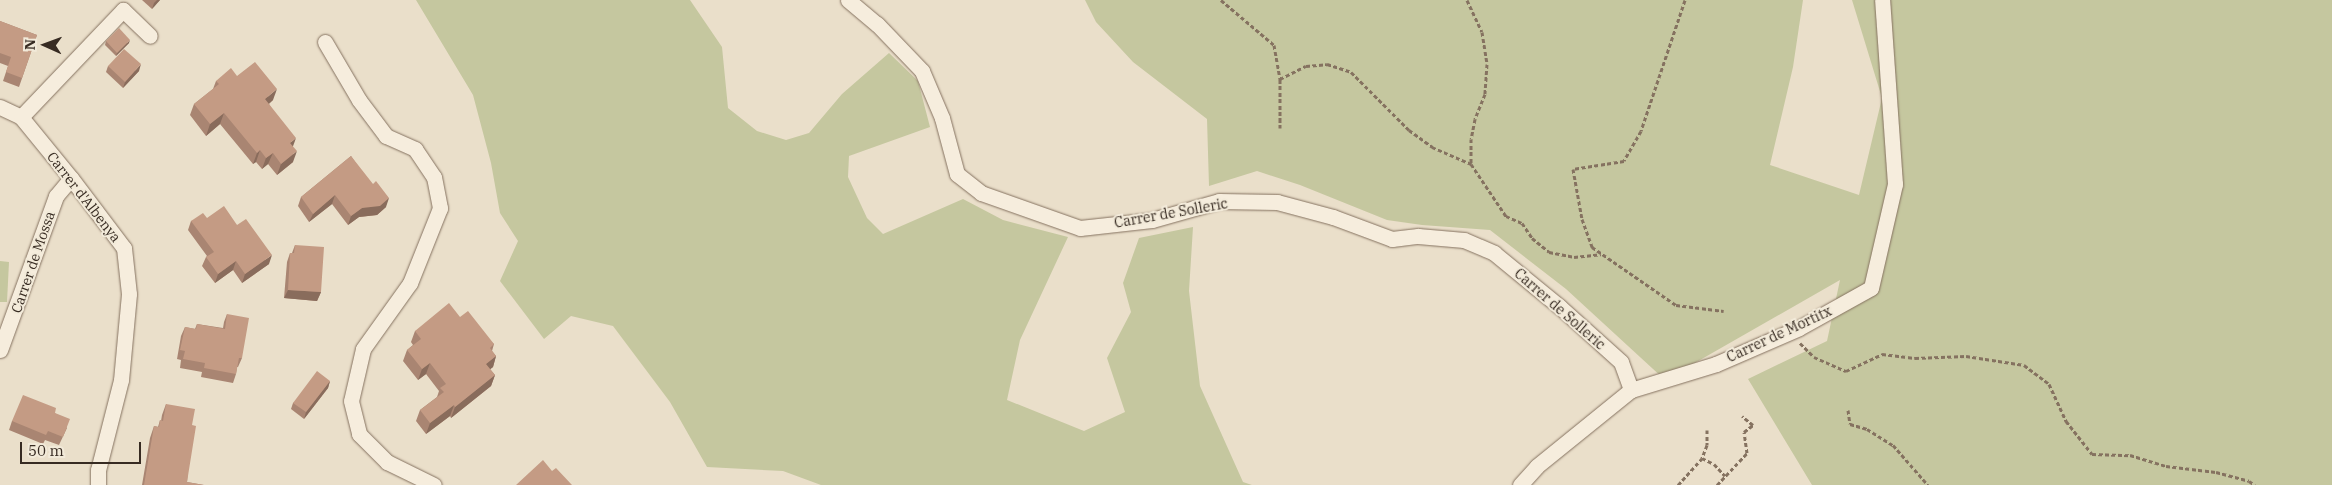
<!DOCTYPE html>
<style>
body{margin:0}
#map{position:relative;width:2332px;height:485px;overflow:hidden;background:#eadfca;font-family:"IBM Plex Serif",serif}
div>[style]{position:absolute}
.green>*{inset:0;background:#c5c79f}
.path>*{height:3px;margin-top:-1.5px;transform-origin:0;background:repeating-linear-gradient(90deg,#857260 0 4px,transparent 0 6.5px)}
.roads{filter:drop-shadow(0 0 1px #857260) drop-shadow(0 0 1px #857260)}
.street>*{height:15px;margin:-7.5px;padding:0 7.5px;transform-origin:7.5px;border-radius:7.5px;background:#f6eddd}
.wall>*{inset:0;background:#a98572}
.shaded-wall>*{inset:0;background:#896c5c}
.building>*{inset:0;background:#c49b84}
span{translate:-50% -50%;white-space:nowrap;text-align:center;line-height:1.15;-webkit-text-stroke:4px #f2ead9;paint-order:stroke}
.street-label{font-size:14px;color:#372b22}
.north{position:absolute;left:20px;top:20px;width:50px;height:50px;-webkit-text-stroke:4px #f2ead9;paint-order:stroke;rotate:272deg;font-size:14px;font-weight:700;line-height:20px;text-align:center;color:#372b22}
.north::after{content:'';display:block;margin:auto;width:18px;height:22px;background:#372b22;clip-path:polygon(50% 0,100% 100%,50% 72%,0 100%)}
.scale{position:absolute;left:20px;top:442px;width:121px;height:22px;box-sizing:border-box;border:2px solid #372b22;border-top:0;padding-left:6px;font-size:15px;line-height:18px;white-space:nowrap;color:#372b22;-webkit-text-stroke:4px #f2ead9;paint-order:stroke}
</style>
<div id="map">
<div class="green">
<div style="clip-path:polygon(416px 0,690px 0,722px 47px,728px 108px,757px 131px,786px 140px,809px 133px,842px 94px,889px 53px,918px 81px,930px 127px,849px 156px,848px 177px,867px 218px,883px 234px,963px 199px,1003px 220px,1068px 237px,1020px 340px,1007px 400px,1084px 431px,1125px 412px,1107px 358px,1131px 312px,1123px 283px,1139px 238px,1193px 227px,1189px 291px,1200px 386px,1243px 482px,1252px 485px,821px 485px,783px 471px,707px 467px,670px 402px,613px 326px,571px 316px,544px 339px,500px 281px,518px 241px,500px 213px,491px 163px,473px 95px)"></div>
<div style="clip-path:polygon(1085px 0,1803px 0,1793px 67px,1770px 165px,1859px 195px,1882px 98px,1852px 0,2332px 0,2332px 485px,1812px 485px,1748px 379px,1827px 341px,1840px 280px,1665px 380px,1566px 289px,1490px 230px,1422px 225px,1387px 220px,1300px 185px,1257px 171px,1209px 186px,1207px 119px,1133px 62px,1096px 22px)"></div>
<div style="clip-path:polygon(0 261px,9px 262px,7px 302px,0 302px)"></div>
</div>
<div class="path">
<div style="left:1221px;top:0;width:70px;rotate:40.3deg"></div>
<div style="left:1274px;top:45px;width:35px;rotate:80deg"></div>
<div style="left:1280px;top:79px;width:49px;rotate:90deg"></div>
<div style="left:1467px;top:0;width:35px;rotate:65deg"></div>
<div style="left:1482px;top:32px;width:32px;rotate:81deg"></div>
<div style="left:1487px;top:64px;width:30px;rotate:94deg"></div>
<div style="left:1485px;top:94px;width:27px;rotate:112deg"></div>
<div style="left:1475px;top:119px;width:20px;rotate:101deg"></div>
<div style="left:1471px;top:139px;width:25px;rotate:90deg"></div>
<div style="left:1685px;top:0;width:138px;rotate:108.6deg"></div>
<div style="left:1641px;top:131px;width:34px;rotate:120deg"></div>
<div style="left:1624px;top:161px;width:52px;rotate:171.1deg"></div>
<div style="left:1573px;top:169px;width:51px;rotate:79.8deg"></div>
<div style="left:1582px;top:219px;width:30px;rotate:70deg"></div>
<div style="left:1592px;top:247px;width:102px;rotate:34.6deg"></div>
<div style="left:1676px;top:305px;width:48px;rotate:7.1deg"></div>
<div style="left:1280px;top:79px;width:29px;rotate:-27deg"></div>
<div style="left:1306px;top:66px;width:21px;rotate:-5deg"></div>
<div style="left:1327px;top:64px;width:25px;rotate:18deg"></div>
<div style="left:1351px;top:72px;width:82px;rotate:45deg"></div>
<div style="left:1409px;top:130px;width:29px;rotate:36deg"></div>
<div style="left:1432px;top:147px;width:43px;rotate:23.6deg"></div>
<div style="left:1471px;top:164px;width:63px;rotate:56.1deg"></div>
<div style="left:1506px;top:216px;width:17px;rotate:24deg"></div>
<div style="left:1522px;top:223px;width:18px;rotate:56deg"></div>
<div style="left:1532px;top:238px;width:22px;rotate:39deg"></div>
<div style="left:1549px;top:252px;width:25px;rotate:11deg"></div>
<div style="left:1574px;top:257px;width:27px;rotate:-6deg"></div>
<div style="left:1800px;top:343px;width:20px;rotate:45deg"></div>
<div style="left:1814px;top:357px;width:35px;rotate:24deg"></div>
<div style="left:1846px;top:371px;width:40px;rotate:-25deg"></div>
<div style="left:1882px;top:354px;width:33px;rotate:7deg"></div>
<div style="left:1915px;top:358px;width:51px;rotate:-2.2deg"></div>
<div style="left:1966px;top:356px;width:59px;rotate:8.8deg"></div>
<div style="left:2024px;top:365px;width:31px;rotate:37deg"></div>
<div style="left:2049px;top:384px;width:41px;rotate:65.3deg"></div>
<div style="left:2066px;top:421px;width:42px;rotate:51.8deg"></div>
<div style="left:2092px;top:454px;width:38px;rotate:2deg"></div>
<div style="left:2130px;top:455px;width:38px;rotate:17deg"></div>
<div style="left:2166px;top:466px;width:50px;rotate:6.8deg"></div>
<div style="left:2216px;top:472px;width:34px;rotate:15deg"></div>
<div style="left:2249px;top:481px;width:7px;rotate:34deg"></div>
<div style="left:1848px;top:410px;width:14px;rotate:82deg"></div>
<div style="left:1850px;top:424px;width:18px;rotate:16deg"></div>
<div style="left:1867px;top:429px;width:31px;rotate:32deg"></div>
<div style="left:1893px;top:445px;width:53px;rotate:48.8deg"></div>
<div style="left:1707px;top:430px;width:15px;rotate:90deg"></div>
<div style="left:1707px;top:445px;width:14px;rotate:111deg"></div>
<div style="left:1702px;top:458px;width:13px;rotate:27deg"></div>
<div style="left:1714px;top:464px;width:16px;rotate:47deg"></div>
<div style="left:1678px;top:485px;width:36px;rotate:-48deg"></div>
<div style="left:1717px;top:485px;width:44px;rotate:-46.8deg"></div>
<div style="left:1747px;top:453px;width:21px;rotate:-98deg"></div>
<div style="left:1744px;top:432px;width:11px;rotate:-38deg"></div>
<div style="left:1753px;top:425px;width:14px;rotate:-141deg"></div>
</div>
<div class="roads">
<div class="street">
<div style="left:848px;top:0;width:38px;rotate:40deg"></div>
<div style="left:877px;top:24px;width:65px;rotate:46.2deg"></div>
<div style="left:922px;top:71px;width:51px;rotate:66.9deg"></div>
<div style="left:942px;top:118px;width:58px;rotate:75deg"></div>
<div style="left:957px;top:174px;width:31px;rotate:38deg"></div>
<div style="left:981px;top:193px;width:105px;rotate:19.5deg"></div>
<div style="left:1080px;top:228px;width:72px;rotate:-6.3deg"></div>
<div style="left:1152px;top:220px;width:70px;rotate:-15.8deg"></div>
<div style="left:1219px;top:201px;width:58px;rotate:1deg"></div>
<div style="left:1277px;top:202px;width:58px;rotate:15deg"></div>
<div style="left:1333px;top:217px;width:63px;rotate:20.4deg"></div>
<div style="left:1392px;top:239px;width:26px;rotate:-7deg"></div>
<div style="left:1418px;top:236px;width:46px;rotate:5deg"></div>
<div style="left:1464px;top:240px;width:33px;rotate:23deg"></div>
<div style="left:1494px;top:253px;width:85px;rotate:39.3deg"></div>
<div style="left:1560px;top:307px;width:82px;rotate:42deg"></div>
<div style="left:1621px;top:362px;width:30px;rotate:70deg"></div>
<div style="left:325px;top:42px;width:67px;rotate:59.6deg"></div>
<div style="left:359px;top:100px;width:45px;rotate:53.1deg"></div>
<div style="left:386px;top:136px;width:32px;rotate:24deg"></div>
<div style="left:415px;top:149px;width:34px;rotate:56deg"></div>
<div style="left:434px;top:177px;width:32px;rotate:79deg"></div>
<div style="left:440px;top:208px;width:81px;rotate:111.8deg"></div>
<div style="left:410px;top:283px;width:81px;rotate:125.5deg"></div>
<div style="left:363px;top:349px;width:53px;rotate:103deg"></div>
<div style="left:351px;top:401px;width:34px;rotate:76deg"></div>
<div style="left:359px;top:434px;width:40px;rotate:45deg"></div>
<div style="left:387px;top:462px;width:52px;rotate:26.1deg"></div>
<div style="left:0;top:107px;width:23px;rotate:25deg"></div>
<div style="left:21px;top:117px;width:79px;rotate:50.7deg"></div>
<div style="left:71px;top:178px;width:88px;rotate:52.9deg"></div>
<div style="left:124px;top:248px;width:46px;rotate:83.8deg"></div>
<div style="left:129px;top:294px;width:86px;rotate:95.3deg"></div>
<div style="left:121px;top:380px;width:93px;rotate:104.3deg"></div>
<div style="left:98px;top:470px;width:15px;rotate:90deg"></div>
<div style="left:21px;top:117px;width:148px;rotate:-46.4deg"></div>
<div style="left:123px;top:10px;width:37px;rotate:44deg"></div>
<div style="left:0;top:350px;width:164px;rotate:-70deg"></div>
<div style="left:56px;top:196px;width:23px;rotate:-50deg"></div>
<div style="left:1520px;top:485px;width:25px;rotate:-48deg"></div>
<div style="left:1537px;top:466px;width:121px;rotate:-39deg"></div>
<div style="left:1631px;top:390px;width:89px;rotate:-17deg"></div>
<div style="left:1716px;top:364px;width:90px;rotate:-23.4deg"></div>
<div style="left:1799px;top:328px;width:82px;rotate:-29.1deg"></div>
<div style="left:1871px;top:288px;width:107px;rotate:-77deg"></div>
<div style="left:1895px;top:184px;width:184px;rotate:-94deg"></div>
</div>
</div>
<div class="wall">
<div style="clip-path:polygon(142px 0,160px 0,152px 9px)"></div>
<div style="clip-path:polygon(0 21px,37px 35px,19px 87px,3px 81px,8px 66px,0 63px)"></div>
<div style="clip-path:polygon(106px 41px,129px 43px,116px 56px,105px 45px)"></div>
<div style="clip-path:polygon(108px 66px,139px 71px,123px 88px,106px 72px)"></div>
<div style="clip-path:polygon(237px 76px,273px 100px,269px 104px,293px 146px,293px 162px,277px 175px,268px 164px,262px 169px,256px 162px,253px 164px,220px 124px,206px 136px,190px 115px,194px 104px,213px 89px,216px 81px)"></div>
<div style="clip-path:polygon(351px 156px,386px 207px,377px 215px,359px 217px,348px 225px,332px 204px,309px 222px,298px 206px,301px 197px)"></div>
<div style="clip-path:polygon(207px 218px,237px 225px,269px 264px,242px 283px,233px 270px,215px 283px,202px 266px,206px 257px,207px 256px,188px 230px,191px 221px)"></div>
<div style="clip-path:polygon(295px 245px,321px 292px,317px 301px,284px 298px,287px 262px,290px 253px,292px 253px)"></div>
<div style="clip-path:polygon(227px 314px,242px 358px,238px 367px,237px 367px,236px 374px,233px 383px,201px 377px,202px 372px,180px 368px,181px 360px,177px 359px,181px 336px,185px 327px,195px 329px,197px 324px,223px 328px,224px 322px)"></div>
<div style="clip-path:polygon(460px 317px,494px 344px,492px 351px,496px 356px,493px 367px,490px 369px,495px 375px,491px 386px,451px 418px,450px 416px,426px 434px,416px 421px,420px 410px,437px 397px,439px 391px,426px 374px,418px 380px,403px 361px,407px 350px,413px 345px,411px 342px,415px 331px)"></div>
<div style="clip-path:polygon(330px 381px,328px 388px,304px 419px,291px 409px,293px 403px)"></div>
<div style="clip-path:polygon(166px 404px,192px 425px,187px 482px,204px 485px,142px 485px,150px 438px,154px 426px,158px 427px,160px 420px,161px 421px,162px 415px)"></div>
<div style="clip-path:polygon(55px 413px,67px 428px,59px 445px,45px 440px,43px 444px,9px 430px,12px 421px)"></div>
</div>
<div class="shaded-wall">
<div style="clip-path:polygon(157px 0,160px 0,152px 9px,154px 3px)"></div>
<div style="clip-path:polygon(130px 40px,129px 43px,116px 56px,117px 53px)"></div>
<div style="clip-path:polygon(141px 64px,139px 71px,123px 88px,125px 82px)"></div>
<div style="clip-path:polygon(277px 89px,273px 100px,261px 110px,265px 99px)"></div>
<div style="clip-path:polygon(224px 113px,220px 124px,206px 136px,210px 124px)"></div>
<div style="clip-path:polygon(296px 138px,292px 149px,290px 143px)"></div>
<div style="clip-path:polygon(260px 150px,256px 162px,253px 164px,257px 153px)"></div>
<div style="clip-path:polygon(297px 151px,293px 162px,277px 175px,281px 164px)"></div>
<div style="clip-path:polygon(273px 153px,268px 164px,262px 169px,266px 158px)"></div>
<div style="clip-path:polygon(335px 195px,332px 204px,309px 222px,313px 214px)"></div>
<div style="clip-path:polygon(389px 198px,386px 207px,377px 215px,359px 217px,348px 225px,351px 216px,362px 208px)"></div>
<div style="clip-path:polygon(272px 255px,269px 264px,242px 283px,245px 274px)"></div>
<div style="clip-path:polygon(236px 261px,233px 270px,215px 283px,218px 274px)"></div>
<div style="clip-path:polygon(288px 290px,321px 292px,317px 301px,284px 298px)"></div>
<div style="clip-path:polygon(496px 356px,493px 367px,483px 375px,486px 364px)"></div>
<div style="clip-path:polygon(430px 363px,426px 374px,418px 380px,422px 369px)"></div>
<div style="clip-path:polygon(495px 375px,491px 386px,451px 418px,455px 407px)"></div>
<div style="clip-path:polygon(330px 381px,328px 388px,304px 419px,306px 412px)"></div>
<div style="clip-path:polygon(454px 405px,450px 416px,426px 434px,430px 423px)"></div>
</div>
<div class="building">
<div style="clip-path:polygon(0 21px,37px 35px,22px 78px,6px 72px,11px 57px,0 53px)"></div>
<div style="clip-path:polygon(119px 28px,130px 40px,117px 53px,106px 41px)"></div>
<div style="clip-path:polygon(124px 49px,141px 64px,125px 82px,108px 66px)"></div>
<div style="clip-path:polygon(255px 62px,277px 89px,265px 99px,296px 138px,290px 143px,297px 151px,281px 164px,273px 153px,266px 158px,260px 150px,257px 153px,224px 113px,210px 124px,194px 104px,219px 84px,216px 81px,231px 68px,237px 76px)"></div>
<div style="clip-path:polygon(351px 156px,373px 184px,376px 181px,389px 198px,380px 206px,362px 208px,351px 216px,335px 195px,313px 214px,301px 197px)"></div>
<div style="clip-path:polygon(224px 206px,237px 225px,246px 219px,272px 255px,245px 274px,236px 261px,218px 274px,206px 257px,214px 252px,191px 221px,203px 213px,207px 218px)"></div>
<div style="clip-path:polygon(295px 245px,324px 247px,321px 292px,288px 290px,290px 253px,294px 253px)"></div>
<div style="clip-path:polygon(449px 303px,460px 317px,468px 311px,494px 344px,490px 348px,496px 356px,486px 364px,495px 375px,455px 407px,454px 405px,430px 423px,420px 410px,444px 392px,440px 388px,446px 384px,430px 363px,422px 369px,407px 350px,421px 339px,415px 331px)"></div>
<div style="clip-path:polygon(227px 314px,249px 318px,242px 358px,239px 358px,236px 374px,204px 368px,205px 363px,183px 359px,185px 351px,180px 350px,185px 327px,196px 329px,197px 324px,225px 329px)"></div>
<div style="clip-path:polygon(317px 371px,330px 381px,306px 412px,293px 403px)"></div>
<div style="clip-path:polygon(23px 395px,56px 408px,55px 413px,70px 419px,63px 437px,48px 431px,46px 435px,12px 421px)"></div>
<div style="clip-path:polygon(166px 404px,195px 409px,192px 425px,196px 426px,187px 482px,204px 485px,144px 485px,154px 426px,159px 427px,160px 420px,163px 421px)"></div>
<div style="clip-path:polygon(543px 460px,552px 471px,556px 468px,572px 485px,516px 485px)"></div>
</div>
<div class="street-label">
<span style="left:84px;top:197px;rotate:52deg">Carrer d'Albenya</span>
<span style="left:1171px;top:213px;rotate:-10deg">Carrer de Solleric</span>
<span style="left:33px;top:262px;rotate:-71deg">Carrer de Mossa</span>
<span style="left:1560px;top:309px;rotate:41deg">Carrer de Solleric</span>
<span style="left:1779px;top:334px;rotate:-25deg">Carrer de Mortitx</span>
</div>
<div class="north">N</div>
<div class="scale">50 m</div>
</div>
